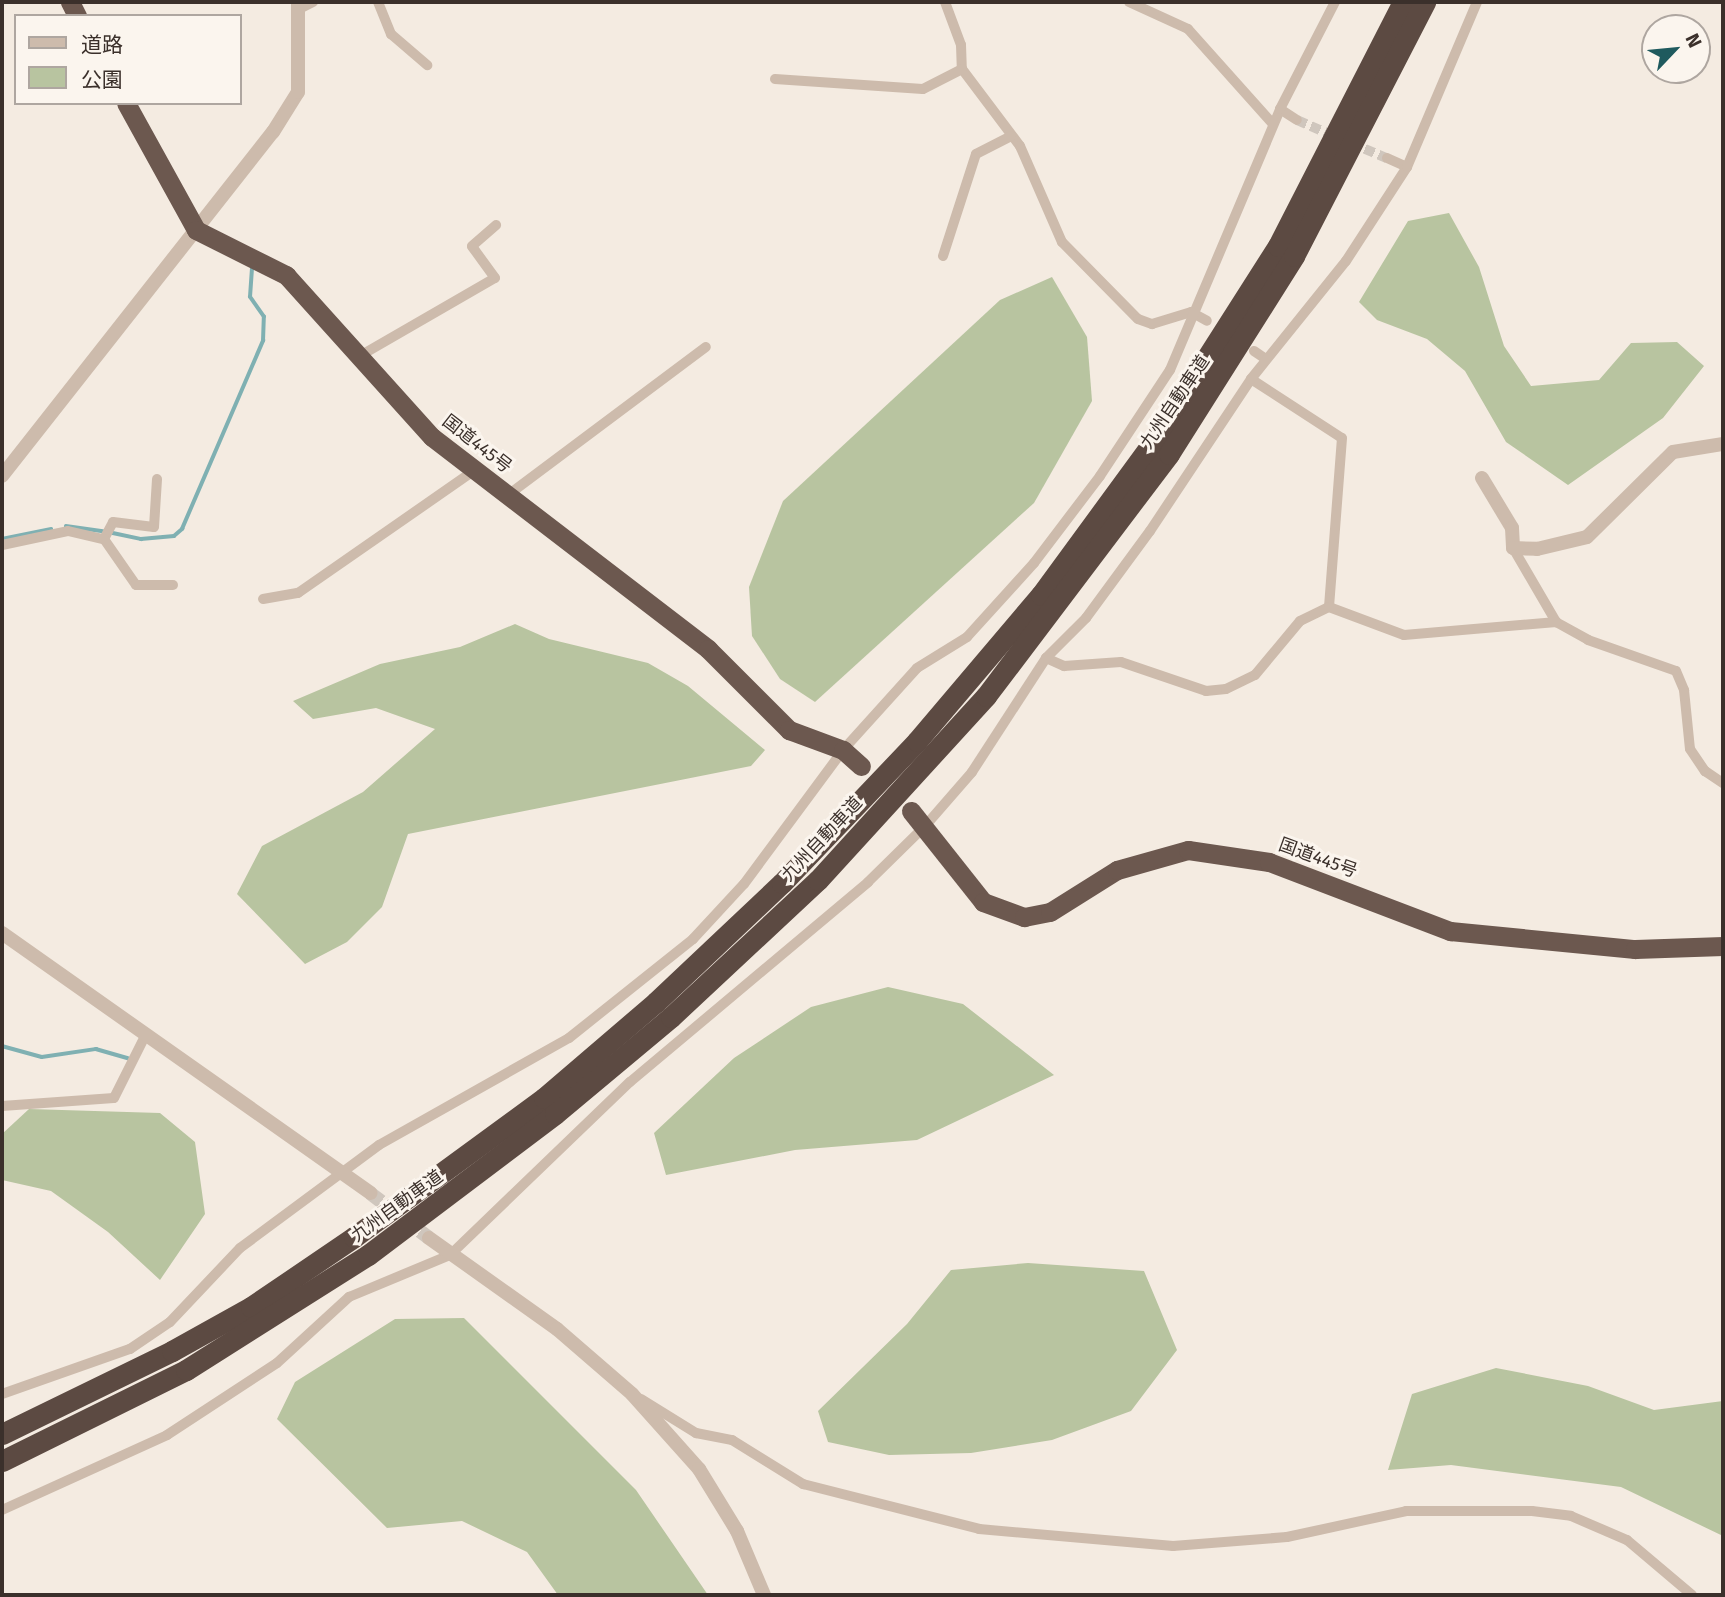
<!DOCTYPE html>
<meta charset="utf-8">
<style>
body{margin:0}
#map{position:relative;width:1725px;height:1597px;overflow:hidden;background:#f4ebe1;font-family:"Fira Sans","Noto Sans JP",sans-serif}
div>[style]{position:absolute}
.green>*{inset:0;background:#b8c4a0}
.stream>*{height:3.5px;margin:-1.75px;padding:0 1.75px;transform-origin:1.75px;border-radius:1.75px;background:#7fb0b2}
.minor-tunnel>*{height:10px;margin-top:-5px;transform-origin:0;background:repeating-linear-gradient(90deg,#cfc6bd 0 10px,transparent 0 15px)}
.tertiary-tunnel>*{height:14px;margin-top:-7px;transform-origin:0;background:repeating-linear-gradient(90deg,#cfc6bd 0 14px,transparent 0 21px)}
.minor>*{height:10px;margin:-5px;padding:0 5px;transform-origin:5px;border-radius:5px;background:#cdbbac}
.tertiary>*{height:14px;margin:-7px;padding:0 7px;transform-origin:7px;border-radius:7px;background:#cdbbac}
.trunk>*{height:19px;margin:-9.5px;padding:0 9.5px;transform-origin:9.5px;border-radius:9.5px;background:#6c584f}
.motorway>*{height:21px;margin:-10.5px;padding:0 10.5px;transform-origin:10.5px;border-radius:10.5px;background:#5c4a42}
span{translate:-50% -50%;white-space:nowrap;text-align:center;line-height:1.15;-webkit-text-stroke:6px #fbf5ee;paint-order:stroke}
.street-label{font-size:18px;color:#3b302b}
.frame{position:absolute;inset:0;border:4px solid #3b302b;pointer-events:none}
.legend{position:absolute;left:14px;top:14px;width:228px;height:91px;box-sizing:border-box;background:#fbf5ee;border:2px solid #aea6a0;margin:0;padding:9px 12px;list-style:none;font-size:21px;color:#3b302b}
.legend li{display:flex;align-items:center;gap:14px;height:35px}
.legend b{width:35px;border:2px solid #aea6a0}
.north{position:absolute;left:1641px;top:14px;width:70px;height:70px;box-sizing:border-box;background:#fbf5ee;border:2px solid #aea6a0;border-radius:50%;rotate:64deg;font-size:19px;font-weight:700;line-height:28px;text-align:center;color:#3b302b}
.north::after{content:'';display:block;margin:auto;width:24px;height:32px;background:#1f5a5e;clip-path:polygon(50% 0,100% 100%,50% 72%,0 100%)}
</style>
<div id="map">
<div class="green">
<div style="clip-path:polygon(1449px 213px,1479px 267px,1504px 346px,1531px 386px,1599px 380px,1631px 343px,1677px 342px,1704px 366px,1663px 418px,1568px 485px,1506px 442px,1465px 371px,1427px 339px,1377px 320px,1359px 302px,1408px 221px)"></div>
<div style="clip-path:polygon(1052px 277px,1087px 337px,1092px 401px,1034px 503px,815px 702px,780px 679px,752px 636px,749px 587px,783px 501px,1000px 300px)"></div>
<div style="clip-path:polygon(515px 624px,549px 639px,648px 663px,688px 686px,765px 750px,751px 766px,408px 834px,382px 907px,347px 942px,305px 964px,237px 894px,262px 846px,363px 792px,435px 729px,376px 708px,313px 719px,293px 701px,380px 664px,460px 647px)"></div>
<div style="clip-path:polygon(888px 987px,963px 1004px,1054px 1075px,917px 1140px,795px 1150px,666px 1175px,654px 1133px,734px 1058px,811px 1007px)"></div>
<div style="clip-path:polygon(29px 1109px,160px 1113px,195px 1142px,205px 1214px,160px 1280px,108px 1232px,51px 1191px,2px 1180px,2px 1134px)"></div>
<div style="clip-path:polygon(1028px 1263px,1144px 1271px,1177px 1350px,1131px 1411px,1052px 1440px,971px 1453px,889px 1455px,828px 1442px,818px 1411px,907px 1324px,951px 1270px)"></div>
<div style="clip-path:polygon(464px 1318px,636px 1490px,708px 1595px,558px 1595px,527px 1552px,462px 1521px,387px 1528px,277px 1419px,295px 1382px,395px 1319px)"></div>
<div style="clip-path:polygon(1496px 1368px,1588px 1386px,1654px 1410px,1723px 1401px,1723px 1536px,1621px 1487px,1451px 1465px,1388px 1470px,1412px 1394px)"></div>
</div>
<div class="stream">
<div style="left:66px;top:526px;width:37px;rotate:8deg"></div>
<div style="left:113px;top:533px;width:29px;rotate:12deg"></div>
<div style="left:141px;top:539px;width:33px;rotate:-5deg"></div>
<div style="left:174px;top:536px;width:11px;rotate:-41deg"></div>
<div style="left:182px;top:529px;width:205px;rotate:-66.7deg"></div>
<div style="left:263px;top:341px;width:24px;rotate:-88deg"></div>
<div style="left:264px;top:317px;width:24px;rotate:-125deg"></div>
<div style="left:250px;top:297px;width:29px;rotate:-86deg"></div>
<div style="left:2px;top:539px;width:50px;rotate:-11.5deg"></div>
<div style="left:2px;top:1046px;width:41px;rotate:15.4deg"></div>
<div style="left:42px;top:1057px;width:55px;rotate:-8.4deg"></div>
<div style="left:96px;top:1049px;width:33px;rotate:16deg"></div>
</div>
<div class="minor-tunnel">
<div style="left:1297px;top:120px;width:43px;rotate:23.6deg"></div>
<div style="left:1351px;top:143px;width:39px;rotate:23deg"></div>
</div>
<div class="tertiary-tunnel">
<div style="left:370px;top:1193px;width:74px;rotate:37.3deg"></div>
</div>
<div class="minor">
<div style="left:378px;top:2px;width:35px;rotate:68deg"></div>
<div style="left:391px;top:34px;width:48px;rotate:40.7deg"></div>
<div style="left:945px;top:2px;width:46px;rotate:69.6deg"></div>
<div style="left:961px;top:45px;width:24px;rotate:88deg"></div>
<div style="left:962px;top:69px;width:96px;rotate:53deg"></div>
<div style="left:1020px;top:146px;width:105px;rotate:66.4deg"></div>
<div style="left:1062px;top:242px;width:108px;rotate:45.4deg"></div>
<div style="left:1138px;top:319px;width:15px;rotate:20deg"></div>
<div style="left:1152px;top:324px;width:41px;rotate:-17.1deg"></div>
<div style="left:1191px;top:312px;width:18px;rotate:29deg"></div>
<div style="left:1129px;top:2px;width:65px;rotate:24.6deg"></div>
<div style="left:1188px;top:29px;width:127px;rotate:48.2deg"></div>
<div style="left:299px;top:9px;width:16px;rotate:-27deg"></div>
<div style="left:775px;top:79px;width:148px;rotate:3.9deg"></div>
<div style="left:923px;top:89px;width:44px;rotate:-27.1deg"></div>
<div style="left:1280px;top:109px;width:20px;rotate:33deg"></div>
<div style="left:1387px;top:158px;width:22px;rotate:24deg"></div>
<div style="left:943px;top:256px;width:107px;rotate:-72.1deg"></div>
<div style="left:976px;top:154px;width:39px;rotate:-27deg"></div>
<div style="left:1254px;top:351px;width:14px;rotate:34deg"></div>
<div style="left:358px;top:357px;width:158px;rotate:-30deg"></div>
<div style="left:495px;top:278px;width:39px;rotate:-126deg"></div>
<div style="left:472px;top:246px;width:32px;rotate:-41deg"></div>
<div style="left:1251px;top:379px;width:108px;rotate:33deg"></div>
<div style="left:1342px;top:438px;width:169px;rotate:94.4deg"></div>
<div style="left:508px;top:495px;width:247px;rotate:-36.8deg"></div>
<div style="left:104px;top:539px;width:19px;rotate:-62deg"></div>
<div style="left:113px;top:522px;width:41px;rotate:7deg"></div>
<div style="left:154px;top:527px;width:48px;rotate:-86.4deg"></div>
<div style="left:2px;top:545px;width:67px;rotate:-12deg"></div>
<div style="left:68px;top:531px;width:37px;rotate:13deg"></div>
<div style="left:104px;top:539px;width:56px;rotate:55.2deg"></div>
<div style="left:136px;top:585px;width:37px"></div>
<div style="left:1513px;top:548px;width:86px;rotate:59.8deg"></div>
<div style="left:1556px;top:622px;width:37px;rotate:29deg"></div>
<div style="left:1588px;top:640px;width:93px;rotate:19.4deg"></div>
<div style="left:1676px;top:671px;width:21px;rotate:67deg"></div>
<div style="left:1684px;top:690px;width:59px;rotate:84.2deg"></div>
<div style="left:1690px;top:749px;width:27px;rotate:56deg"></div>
<div style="left:1705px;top:771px;width:22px;rotate:34deg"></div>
<div style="left:263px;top:599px;width:36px;rotate:-10deg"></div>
<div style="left:298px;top:593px;width:216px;rotate:-34.8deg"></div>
<div style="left:1046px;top:658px;width:20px;rotate:24deg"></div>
<div style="left:1064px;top:666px;width:57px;rotate:-4deg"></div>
<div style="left:1121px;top:662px;width:90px;rotate:18.8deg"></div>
<div style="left:1206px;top:691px;width:20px;rotate:-6deg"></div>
<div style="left:1226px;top:689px;width:32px;rotate:-26deg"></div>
<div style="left:1255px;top:675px;width:70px;rotate:-50.2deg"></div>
<div style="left:1300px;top:621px;width:32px;rotate:-26deg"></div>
<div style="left:1329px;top:607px;width:80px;rotate:20.5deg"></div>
<div style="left:1404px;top:635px;width:153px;rotate:-4.9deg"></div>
<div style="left:2px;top:1106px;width:112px;rotate:-4.1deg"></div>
<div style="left:114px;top:1098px;width:72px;rotate:-63.4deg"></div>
<div style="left:2px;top:1394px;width:136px;rotate:-19.4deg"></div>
<div style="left:130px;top:1349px;width:48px;rotate:-34deg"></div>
<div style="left:170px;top:1322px;width:102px;rotate:-46.6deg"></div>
<div style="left:240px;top:1248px;width:173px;rotate:-36.5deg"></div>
<div style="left:379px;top:1145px;width:218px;rotate:-29.4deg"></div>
<div style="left:569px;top:1038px;width:159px;rotate:-38.6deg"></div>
<div style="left:693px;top:939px;width:75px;rotate:-47.2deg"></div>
<div style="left:744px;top:884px;width:167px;rotate:-53.5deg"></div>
<div style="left:843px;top:750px;width:110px;rotate:-47.9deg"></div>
<div style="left:917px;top:668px;width:59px;rotate:-31.8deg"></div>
<div style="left:967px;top:637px;width:100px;rotate:-47.8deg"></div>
<div style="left:1034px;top:563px;width:109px;rotate:-52.8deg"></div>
<div style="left:1100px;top:476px;width:127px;rotate:-56.6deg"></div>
<div style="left:1170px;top:370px;width:283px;rotate:-67.1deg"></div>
<div style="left:1280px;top:109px;width:120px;rotate:-62.8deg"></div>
<div style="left:641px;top:1399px;width:65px;rotate:31.7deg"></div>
<div style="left:696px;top:1433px;width:37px;rotate:11deg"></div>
<div style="left:732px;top:1440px;width:84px;rotate:31.8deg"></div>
<div style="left:803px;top:1484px;width:182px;rotate:14.3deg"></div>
<div style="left:979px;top:1529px;width:195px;rotate:5deg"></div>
<div style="left:1173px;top:1546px;width:114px;rotate:-4.5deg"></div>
<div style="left:1287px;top:1537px;width:122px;rotate:-12.3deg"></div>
<div style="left:1406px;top:1511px;width:126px"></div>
<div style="left:1532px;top:1511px;width:39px;rotate:7deg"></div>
<div style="left:1571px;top:1516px;width:61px;rotate:23.2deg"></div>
<div style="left:1627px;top:1540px;width:85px;rotate:40.2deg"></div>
<div style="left:2px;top:1510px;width:181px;rotate:-24.4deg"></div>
<div style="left:167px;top:1435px;width:131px;rotate:-33.2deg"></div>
<div style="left:277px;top:1363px;width:98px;rotate:-42.5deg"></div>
<div style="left:349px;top:1297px;width:109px;rotate:-22.6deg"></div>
<div style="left:450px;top:1255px;width:250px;rotate:-43.9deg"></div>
<div style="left:630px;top:1082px;width:311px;rotate:-40deg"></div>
<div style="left:868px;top:882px;width:81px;rotate:-44.5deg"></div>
<div style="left:926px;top:825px;width:70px;rotate:-49deg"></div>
<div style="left:972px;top:772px;width:136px;rotate:-57deg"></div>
<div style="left:1046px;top:658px;width:57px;rotate:-45deg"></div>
<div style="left:1086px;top:618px;width:108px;rotate:-53.7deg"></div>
<div style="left:1150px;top:531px;width:182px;rotate:-56.4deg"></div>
<div style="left:1251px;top:379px;width:151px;rotate:-51.2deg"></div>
<div style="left:1346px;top:261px;width:112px;rotate:-57deg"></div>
<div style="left:1407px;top:167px;width:179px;rotate:-67deg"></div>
</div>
<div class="tertiary">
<div style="left:2px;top:476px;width:438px;rotate:-51.8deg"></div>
<div style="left:273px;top:132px;width:47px;rotate:-58deg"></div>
<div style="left:298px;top:92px;width:90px;rotate:-90deg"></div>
<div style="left:1482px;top:478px;width:58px;rotate:59deg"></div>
<div style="left:1512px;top:528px;width:20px;rotate:87deg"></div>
<div style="left:1513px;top:548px;width:24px;rotate:2deg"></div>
<div style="left:1537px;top:549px;width:51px;rotate:-13.5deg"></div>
<div style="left:1587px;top:537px;width:121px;rotate:-44.7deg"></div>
<div style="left:1673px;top:452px;width:51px;rotate:-9.1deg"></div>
<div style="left:2px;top:933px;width:451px;rotate:35.2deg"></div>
<div style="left:429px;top:1238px;width:157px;rotate:35.4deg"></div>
<div style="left:557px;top:1329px;width:99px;rotate:40.9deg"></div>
<div style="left:632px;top:1394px;width:101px;rotate:48.2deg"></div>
<div style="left:699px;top:1469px;width:73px;rotate:58.5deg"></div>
<div style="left:737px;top:1531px;width:69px;rotate:67.1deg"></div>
</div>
<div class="trunk">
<div style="left:70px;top:2px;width:16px;rotate:63deg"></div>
<div style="left:126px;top:103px;width:145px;rotate:61.1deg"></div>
<div style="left:196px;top:230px;width:101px;rotate:26.6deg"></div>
<div style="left:286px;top:275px;width:218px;rotate:48deg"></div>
<div style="left:432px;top:437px;width:348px;rotate:37.5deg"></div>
<div style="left:708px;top:649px;width:115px;rotate:45deg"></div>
<div style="left:789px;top:730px;width:58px;rotate:20.3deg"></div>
<div style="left:843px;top:750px;width:24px;rotate:42deg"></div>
<div style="left:911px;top:811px;width:116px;rotate:51.6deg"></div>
<div style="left:983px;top:902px;width:44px;rotate:20.1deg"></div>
<div style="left:1024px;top:917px;width:26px;rotate:-11deg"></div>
<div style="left:1050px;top:912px;width:79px;rotate:-32.1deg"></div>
<div style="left:1117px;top:870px;width:74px;rotate:-15.7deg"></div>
<div style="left:1188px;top:850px;width:82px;rotate:8.4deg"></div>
<div style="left:1269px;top:862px;width:194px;rotate:20.9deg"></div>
<div style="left:1450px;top:931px;width:186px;rotate:5.6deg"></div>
<div style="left:1635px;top:949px;width:88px;rotate:-2deg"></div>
</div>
<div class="motorway">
<div style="left:2px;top:1434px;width:189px;rotate:-26deg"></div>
<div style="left:172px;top:1351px;width:90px;rotate:-29.1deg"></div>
<div style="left:251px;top:1307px;width:125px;rotate:-34.2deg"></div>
<div style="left:354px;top:1237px;width:235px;rotate:-36.2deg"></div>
<div style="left:544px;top:1098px;width:148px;rotate:-40.6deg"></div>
<div style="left:656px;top:1002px;width:173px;rotate:-43.4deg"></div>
<div style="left:782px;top:883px;width:196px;rotate:-46.4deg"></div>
<div style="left:917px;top:741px;width:192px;rotate:-49.7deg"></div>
<div style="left:1041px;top:595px;width:190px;rotate:-53.8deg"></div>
<div style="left:1153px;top:442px;width:232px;rotate:-57.5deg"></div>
<div style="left:1278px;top:246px;width:274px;rotate:-62.9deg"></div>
<div style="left:2px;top:1461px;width:205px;rotate:-26.3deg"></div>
<div style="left:186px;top:1370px;width:215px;rotate:-32.3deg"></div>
<div style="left:368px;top:1255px;width:234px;rotate:-37deg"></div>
<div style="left:555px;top:1114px;width:151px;rotate:-39.9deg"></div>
<div style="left:671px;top:1017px;width:201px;rotate:-43deg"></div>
<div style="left:818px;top:880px;width:249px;rotate:-47.6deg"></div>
<div style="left:986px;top:696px;width:303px;rotate:-52.9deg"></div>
<div style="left:1169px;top:454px;width:234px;rotate:-57.7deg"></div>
<div style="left:1294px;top:256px;width:286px;rotate:-62.7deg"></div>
</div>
<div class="street-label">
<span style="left:1175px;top:402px;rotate:-56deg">九州自動車道</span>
<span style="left:477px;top:444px;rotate:38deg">国道445号</span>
<span style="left:822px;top:839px;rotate:-47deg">九州自動車道</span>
<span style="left:1318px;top:858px;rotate:20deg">国道445号</span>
<span style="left:397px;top:1206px;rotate:-36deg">九州自動車道</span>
</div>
<div class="frame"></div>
<ul class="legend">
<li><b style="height:9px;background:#cdbbac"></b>道路</li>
<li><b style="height:19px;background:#b8c4a0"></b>公園</li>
</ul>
<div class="north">N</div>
</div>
